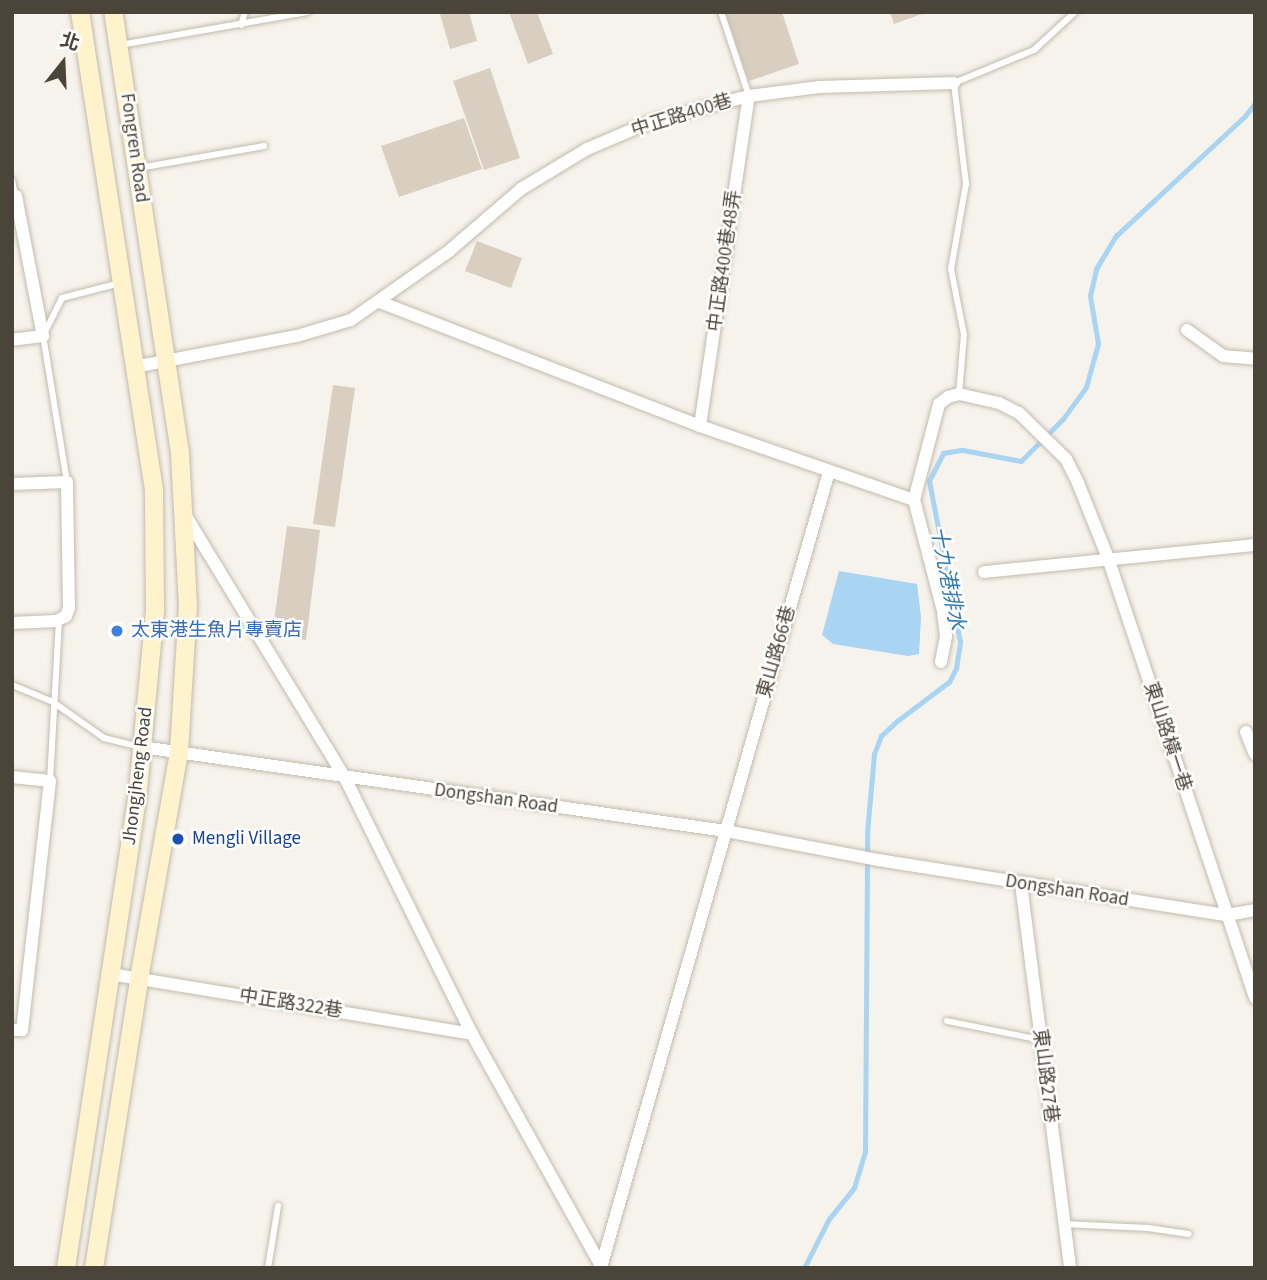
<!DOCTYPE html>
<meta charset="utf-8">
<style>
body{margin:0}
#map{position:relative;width:1267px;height:1280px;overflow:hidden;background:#f6f3ec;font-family:"Source Sans 3","Noto Sans TC",sans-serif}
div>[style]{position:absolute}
.water>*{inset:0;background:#a9d4f2}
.stream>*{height:4.5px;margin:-2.25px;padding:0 2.25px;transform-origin:2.25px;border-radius:2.25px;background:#a9d4f2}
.building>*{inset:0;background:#d8cfc1}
.roads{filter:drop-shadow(0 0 2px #c2bbae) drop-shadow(0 0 2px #c2bbae)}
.service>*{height:6px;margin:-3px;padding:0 3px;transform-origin:3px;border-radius:3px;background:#fff}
.minor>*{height:12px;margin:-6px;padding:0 6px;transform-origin:6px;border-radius:6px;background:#fff}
.secondary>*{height:18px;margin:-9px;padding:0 9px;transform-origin:9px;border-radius:9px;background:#fff3cd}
.dots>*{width:19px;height:19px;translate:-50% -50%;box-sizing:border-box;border:4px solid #fff;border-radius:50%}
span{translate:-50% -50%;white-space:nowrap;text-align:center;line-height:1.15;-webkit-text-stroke:5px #fff;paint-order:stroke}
.street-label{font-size:19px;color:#4b4439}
.shop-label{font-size:19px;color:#366cbe}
.left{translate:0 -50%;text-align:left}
.transit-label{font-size:19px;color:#164399}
.water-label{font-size:21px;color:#2e7ab2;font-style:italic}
.frame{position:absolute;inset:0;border:14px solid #4b4439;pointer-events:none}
.north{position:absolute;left:28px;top:28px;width:70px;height:70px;-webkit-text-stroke:5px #fff;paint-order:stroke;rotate:18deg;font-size:19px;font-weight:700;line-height:28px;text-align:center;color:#4b4439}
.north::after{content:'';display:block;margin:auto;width:24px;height:32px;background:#4b4439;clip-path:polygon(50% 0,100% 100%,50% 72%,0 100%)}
</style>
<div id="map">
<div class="water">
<div style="clip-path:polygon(839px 571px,917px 584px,921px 617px,919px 654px,908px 656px,833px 644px,822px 635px)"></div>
</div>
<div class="stream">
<div style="left:804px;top:1268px;width:55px;rotate:-63deg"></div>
<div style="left:829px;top:1219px;width:40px;rotate:-51deg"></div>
<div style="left:854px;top:1188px;width:38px;rotate:-73deg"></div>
<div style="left:865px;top:1152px;width:319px;rotate:-89.6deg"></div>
<div style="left:867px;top:833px;width:79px;rotate:-84.9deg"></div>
<div style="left:874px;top:754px;width:19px;rotate:-69deg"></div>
<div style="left:881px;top:736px;width:22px;rotate:-43deg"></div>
<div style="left:897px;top:721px;width:65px;rotate:-36.9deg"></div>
<div style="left:949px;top:682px;width:16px;rotate:-63deg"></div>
<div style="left:956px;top:668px;width:26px;rotate:-81deg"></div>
<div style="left:960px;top:642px;width:164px;rotate:-100.9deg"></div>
<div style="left:929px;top:481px;width:31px;rotate:-63deg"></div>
<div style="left:943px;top:453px;width:20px;rotate:-9deg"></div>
<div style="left:963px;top:450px;width:59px;rotate:10.7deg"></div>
<div style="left:1021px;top:461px;width:59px;rotate:-45deg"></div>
<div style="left:1063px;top:419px;width:39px;rotate:-54deg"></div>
<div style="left:1086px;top:387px;width:45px;rotate:-74.4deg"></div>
<div style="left:1098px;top:344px;width:49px;rotate:-99.5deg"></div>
<div style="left:1090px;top:296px;width:28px;rotate:-77deg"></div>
<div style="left:1096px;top:269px;width:39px;rotate:-59deg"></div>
<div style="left:1116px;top:236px;width:176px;rotate:-42.9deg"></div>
<div style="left:1245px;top:116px;width:16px;rotate:-52deg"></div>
</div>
<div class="building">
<div style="clip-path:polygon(469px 12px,477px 41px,450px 49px,440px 14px)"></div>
<div style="clip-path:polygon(509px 12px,537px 12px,553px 54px,528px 64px)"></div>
<div style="clip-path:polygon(725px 12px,782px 12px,799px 64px,749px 81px)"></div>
<div style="clip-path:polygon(890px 12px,925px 12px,925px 13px,894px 24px)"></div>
<div style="clip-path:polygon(490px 68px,520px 158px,484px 170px,453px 81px)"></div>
<div style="clip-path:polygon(464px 118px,482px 169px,399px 197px,381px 146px)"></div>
<div style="clip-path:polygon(477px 241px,522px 258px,511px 288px,465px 271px)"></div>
<div style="clip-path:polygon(333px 385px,355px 388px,335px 527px,313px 524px)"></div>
<div style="clip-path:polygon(287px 526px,320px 530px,306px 640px,272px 636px)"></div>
</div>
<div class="roads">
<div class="service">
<div style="left:721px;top:12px;width:89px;rotate:71.6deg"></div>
<div style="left:241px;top:25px;width:14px;rotate:-73deg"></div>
<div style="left:120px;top:45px;width:190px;rotate:-10deg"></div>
<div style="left:139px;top:168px;width:127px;rotate:-10deg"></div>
<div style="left:12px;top:180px;width:15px;rotate:79deg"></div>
<div style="left:959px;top:394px;width:59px;rotate:-85.2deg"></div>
<div style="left:964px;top:335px;width:67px;rotate:-101.1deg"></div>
<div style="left:951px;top:269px;width:86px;rotate:-80deg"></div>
<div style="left:966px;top:184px;width:102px;rotate:-96.8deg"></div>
<div style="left:954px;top:83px;width:87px;rotate:-22.4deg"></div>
<div style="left:1034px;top:50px;width:56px;rotate:-42.8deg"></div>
<div style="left:67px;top:482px;width:148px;rotate:-99.3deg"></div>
<div style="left:43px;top:336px;width:42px;rotate:-63.4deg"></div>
<div style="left:62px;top:298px;width:60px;rotate:-14.5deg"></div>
<div style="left:12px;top:685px;width:44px;rotate:22.5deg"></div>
<div style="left:53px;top:702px;width:62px;rotate:35.2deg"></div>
<div style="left:104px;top:738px;width:38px;rotate:14deg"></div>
<div style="left:50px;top:781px;width:160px;rotate:-86.8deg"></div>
<div style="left:947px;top:1021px;width:96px;rotate:11.4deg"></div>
<div style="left:1064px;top:1224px;width:84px;rotate:2.7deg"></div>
<div style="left:1148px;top:1228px;width:41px;rotate:8.3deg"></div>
<div style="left:268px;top:1268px;width:63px;rotate:-80.8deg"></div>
</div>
<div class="minor">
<div style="left:12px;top:196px;width:4px"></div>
<div style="left:16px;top:196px;width:143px;rotate:79.1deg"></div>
<div style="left:43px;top:336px;width:31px;rotate:173deg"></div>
<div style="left:380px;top:302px;width:343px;rotate:21.2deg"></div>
<div style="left:700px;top:426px;width:226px;rotate:19.1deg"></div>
<div style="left:1187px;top:330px;width:44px;rotate:35.8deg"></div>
<div style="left:1223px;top:356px;width:32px;rotate:5deg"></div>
<div style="left:134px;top:367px;width:166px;rotate:-10.8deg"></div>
<div style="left:297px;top:336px;width:56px;rotate:-16.5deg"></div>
<div style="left:351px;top:320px;width:120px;rotate:-35.1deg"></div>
<div style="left:449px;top:251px;width:95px;rotate:-40.7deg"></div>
<div style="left:521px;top:189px;width:77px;rotate:-31.2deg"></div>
<div style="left:587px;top:149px;width:72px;rotate:-23deg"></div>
<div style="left:653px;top:121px;width:99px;rotate:-14.6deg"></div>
<div style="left:749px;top:96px;width:71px;rotate:-7.3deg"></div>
<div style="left:819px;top:87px;width:135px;rotate:-1.7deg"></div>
<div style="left:700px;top:426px;width:334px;rotate:-81.6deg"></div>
<div style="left:12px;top:484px;width:55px;rotate:-2.1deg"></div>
<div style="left:67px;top:482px;width:126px;rotate:89.1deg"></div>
<div style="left:69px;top:608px;width:9px;rotate:111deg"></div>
<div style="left:66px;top:616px;width:11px;rotate:153deg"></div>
<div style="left:56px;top:621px;width:44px;rotate:177.4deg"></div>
<div style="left:184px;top:513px;width:310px;rotate:58.7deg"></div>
<div style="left:345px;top:778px;width:286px;rotate:63.6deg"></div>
<div style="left:472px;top:1034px;width:268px;rotate:60.9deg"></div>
<div style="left:984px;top:572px;width:272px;rotate:-5.7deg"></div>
<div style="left:941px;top:662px;width:26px;rotate:-79deg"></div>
<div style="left:946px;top:636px;width:25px;rotate:-97deg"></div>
<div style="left:943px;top:611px;width:115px;rotate:-104.6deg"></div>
<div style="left:914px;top:500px;width:99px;rotate:-75.4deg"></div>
<div style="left:939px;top:404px;width:11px;rotate:-38deg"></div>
<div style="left:948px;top:397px;width:11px;rotate:-15deg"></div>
<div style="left:959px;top:394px;width:41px;rotate:12.7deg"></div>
<div style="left:999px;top:403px;width:22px;rotate:27deg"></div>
<div style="left:1019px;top:413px;width:66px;rotate:44.4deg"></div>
<div style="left:1066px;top:459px;width:27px;rotate:63deg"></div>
<div style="left:1078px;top:483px;width:81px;rotate:68.2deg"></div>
<div style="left:1108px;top:558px;width:464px;rotate:71.5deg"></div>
<div style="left:1246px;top:732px;width:24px;rotate:68deg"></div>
<div style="left:142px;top:747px;width:590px;rotate:8.19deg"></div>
<div style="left:726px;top:831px;width:155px;rotate:10.8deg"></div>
<div style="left:878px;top:860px;width:353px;rotate:9deg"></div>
<div style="left:1227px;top:915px;width:28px;rotate:-10deg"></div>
<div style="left:12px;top:777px;width:38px;rotate:6deg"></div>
<div style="left:50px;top:781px;width:251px;rotate:96.4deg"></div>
<div style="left:22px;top:1030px;width:10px;rotate:180deg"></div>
<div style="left:1021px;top:884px;width:387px;rotate:82.7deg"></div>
<div style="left:110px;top:974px;width:367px;rotate:9.4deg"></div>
<div style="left:601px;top:1267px;width:827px;rotate:-74deg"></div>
</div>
<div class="secondary">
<div style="left:66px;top:1268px;width:472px;rotate:-81.4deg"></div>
<div style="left:137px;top:801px;width:193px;rotate:-84.6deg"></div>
<div style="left:155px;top:609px;width:119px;rotate:-90.5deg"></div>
<div style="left:154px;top:490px;width:484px;rotate:-98.8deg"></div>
<div style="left:94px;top:1268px;width:292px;rotate:-81.1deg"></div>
<div style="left:139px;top:979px;width:230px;rotate:-80deg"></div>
<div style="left:179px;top:752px;width:146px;rotate:-86.5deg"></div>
<div style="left:188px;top:606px;width:153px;rotate:-93deg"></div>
<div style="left:180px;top:453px;width:446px;rotate:-98.6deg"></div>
</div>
</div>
<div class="dots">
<div style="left:117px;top:631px;background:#3f7fe0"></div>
<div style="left:178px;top:839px;background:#1a4fb4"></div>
</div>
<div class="street-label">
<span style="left:682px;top:116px;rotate:-17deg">中正路400巷</span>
<span style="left:134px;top:148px;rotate:82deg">Fongren Road</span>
<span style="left:725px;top:261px;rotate:-82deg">中正路400巷48弄</span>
<span style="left:777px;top:652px;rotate:-74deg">東山路66巷</span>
<span style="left:1167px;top:737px;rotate:72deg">東山路橫一巷</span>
<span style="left:138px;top:776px;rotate:-83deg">Jhongjheng Road</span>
<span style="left:496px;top:799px;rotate:8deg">Dongshan Road</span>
<span style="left:1067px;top:891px;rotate:9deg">Dongshan Road</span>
<span style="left:291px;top:1004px;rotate:9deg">中正路322巷</span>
<span style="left:1045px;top:1076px;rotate:83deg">東山路27巷</span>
</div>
<div class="shop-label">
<span class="left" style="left:131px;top:631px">太東港生魚片專賣店</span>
</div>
<div class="transit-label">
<span class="left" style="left:192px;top:839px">Mengli Village</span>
</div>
<div class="water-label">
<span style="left:948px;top:578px;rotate:79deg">十九港排水</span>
</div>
<div class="frame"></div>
<div class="north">北</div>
</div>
